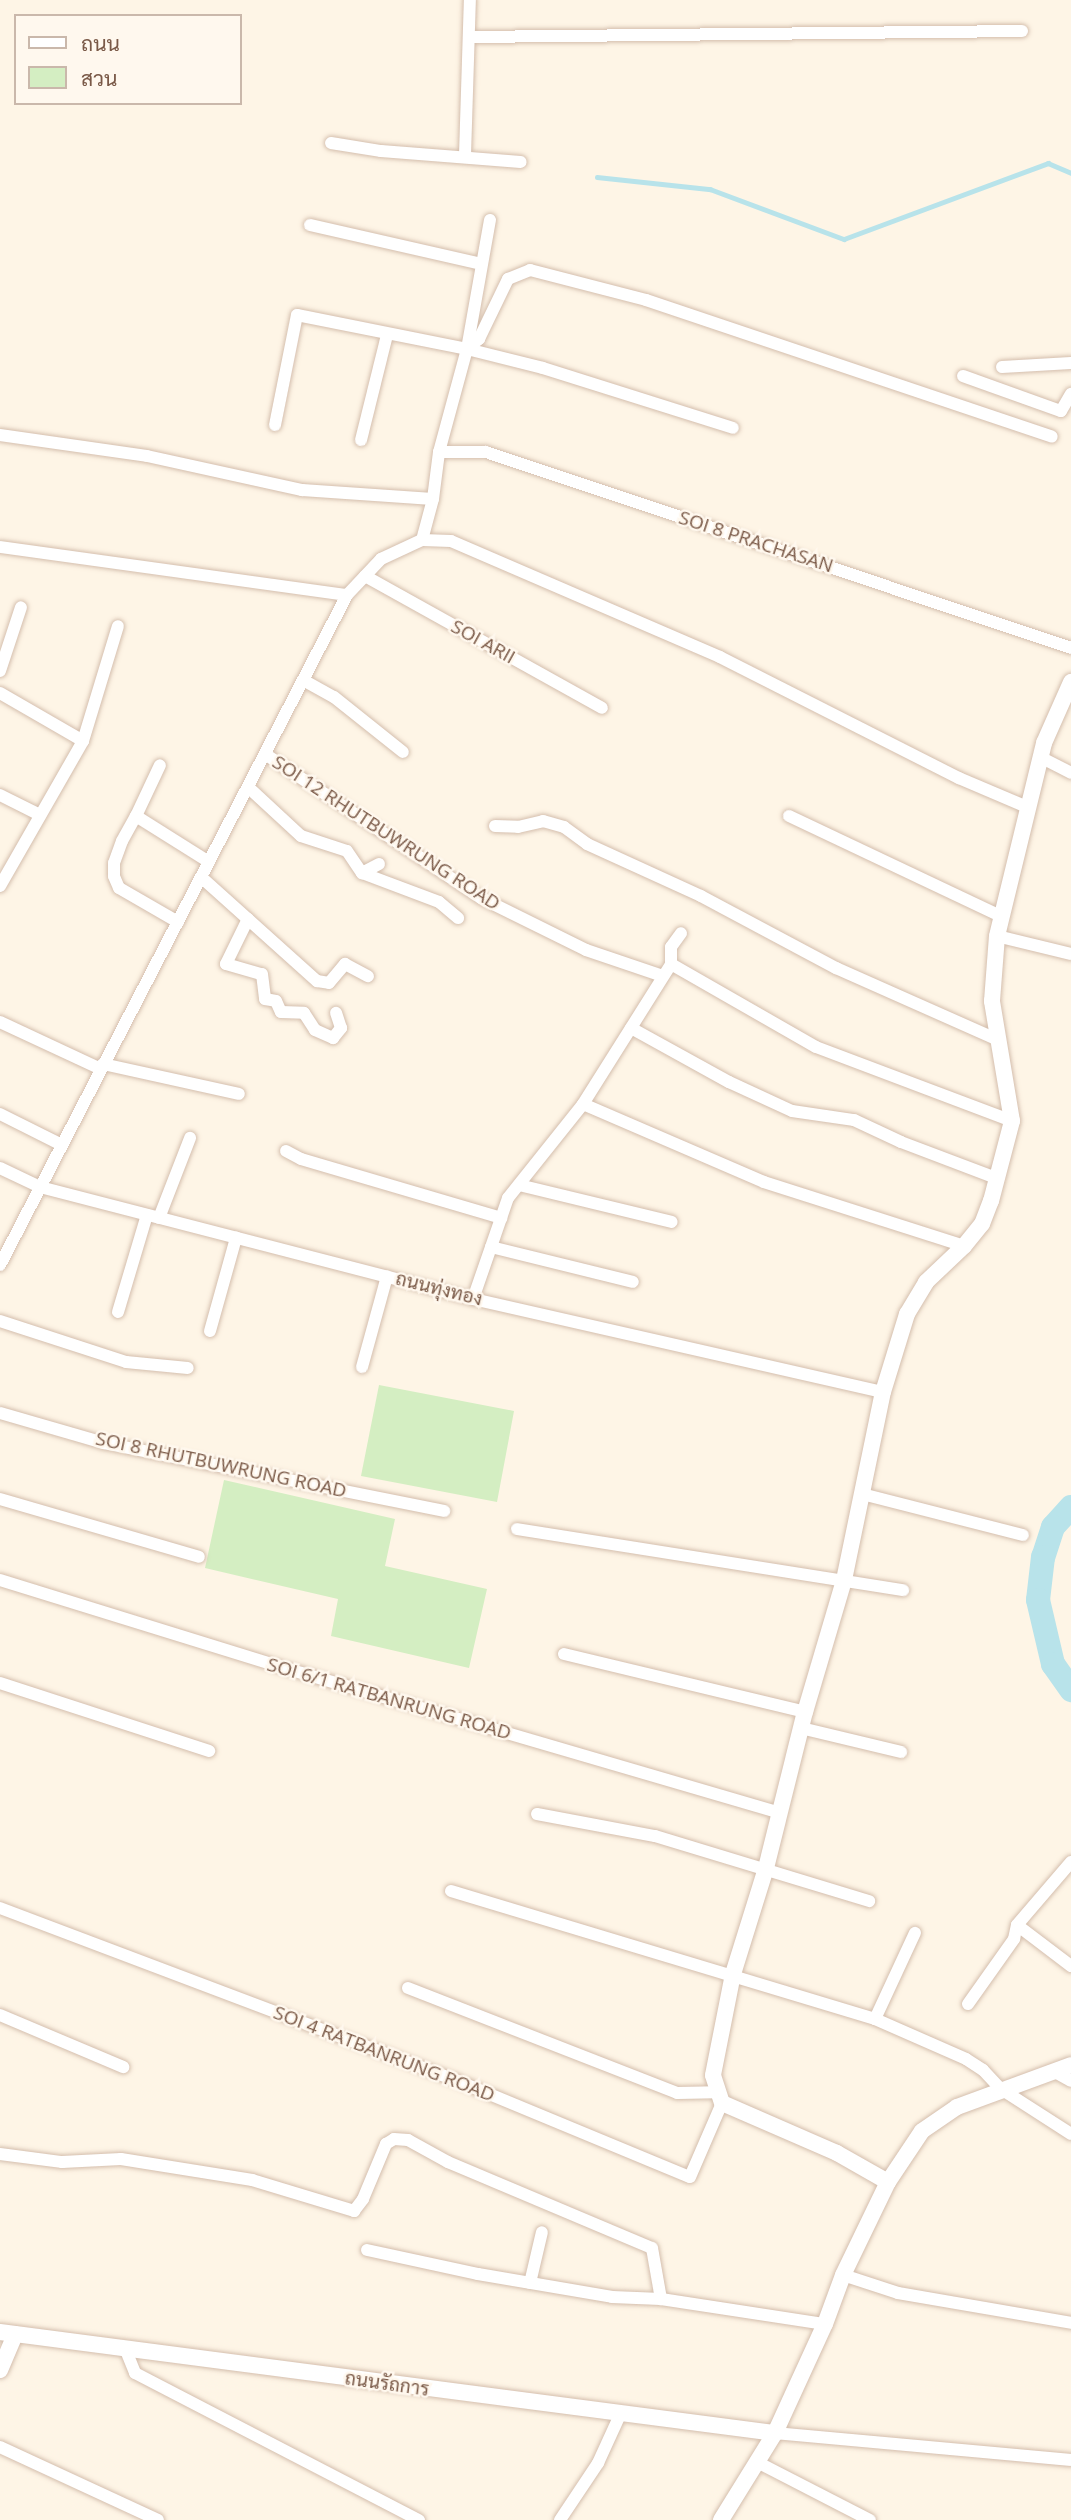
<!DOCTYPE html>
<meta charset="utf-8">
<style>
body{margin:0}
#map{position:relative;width:1071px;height:2520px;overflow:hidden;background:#fef5e6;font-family:"Open Sans",Sarabun,sans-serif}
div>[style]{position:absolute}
.green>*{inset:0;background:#d4eec2}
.stream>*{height:4.5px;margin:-2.25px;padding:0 2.25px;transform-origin:2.25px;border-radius:2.25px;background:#b8e3ea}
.river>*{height:24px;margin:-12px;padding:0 12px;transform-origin:12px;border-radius:12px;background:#b8e3ea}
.roads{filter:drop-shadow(0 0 2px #d4bead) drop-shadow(0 0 2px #d4bead)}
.minor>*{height:12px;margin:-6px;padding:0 6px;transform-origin:6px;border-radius:6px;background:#fff}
.tertiary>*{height:16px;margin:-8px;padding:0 8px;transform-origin:8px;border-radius:8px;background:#fff}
span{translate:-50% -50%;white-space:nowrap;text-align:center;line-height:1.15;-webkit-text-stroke:5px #fff8ee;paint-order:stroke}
.street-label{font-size:19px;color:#7a5947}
.legend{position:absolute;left:14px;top:14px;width:228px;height:91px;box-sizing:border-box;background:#fff8ee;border:2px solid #cab8ab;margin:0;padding:9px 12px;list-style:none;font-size:21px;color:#7a5947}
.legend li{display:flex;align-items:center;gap:14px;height:35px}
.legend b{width:35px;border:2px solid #cab8ab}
</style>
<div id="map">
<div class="green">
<div style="clip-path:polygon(379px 1385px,514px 1411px,497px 1502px,361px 1476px)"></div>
<div style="clip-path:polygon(224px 1480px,395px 1519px,385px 1566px,487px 1589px,469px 1668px,331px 1636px,338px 1599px,205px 1568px)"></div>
</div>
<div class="stream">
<div style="left:597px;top:177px;width:114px;rotate:6.1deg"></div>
<div style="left:710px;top:189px;width:143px;rotate:20.5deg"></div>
<div style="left:844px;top:239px;width:218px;rotate:-20.4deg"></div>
<div style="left:1048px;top:163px;width:25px;rotate:23deg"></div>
</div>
<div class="river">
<div style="left:1071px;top:1507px;width:27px;rotate:132deg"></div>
<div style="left:1053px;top:1527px;width:32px;rotate:108deg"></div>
<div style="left:1043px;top:1557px;width:43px;rotate:96.6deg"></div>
<div style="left:1038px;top:1600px;width:66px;rotate:76.8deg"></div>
<div style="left:1053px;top:1664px;width:32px;rotate:55deg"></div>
</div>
<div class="roads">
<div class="minor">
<div style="left:469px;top:37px;width:553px;rotate:-0.62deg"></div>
<div style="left:331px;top:143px;width:51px;rotate:9.1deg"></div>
<div style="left:381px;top:151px;width:140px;rotate:4.5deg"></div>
<div style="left:465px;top:155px;width:155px;rotate:-88.2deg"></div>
<div style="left:310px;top:225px;width:175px;rotate:12.8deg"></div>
<div style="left:467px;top:349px;width:16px;rotate:-40deg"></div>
<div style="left:479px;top:339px;width:67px;rotate:-64.2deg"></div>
<div style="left:508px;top:279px;width:24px;rotate:-22deg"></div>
<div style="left:530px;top:270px;width:120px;rotate:14.5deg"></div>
<div style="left:646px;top:300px;width:428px;rotate:18.6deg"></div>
<div style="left:1002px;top:367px;width:69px;rotate:-3.3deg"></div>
<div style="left:963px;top:376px;width:104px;rotate:19.7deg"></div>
<div style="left:1061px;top:411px;width:20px;rotate:-60deg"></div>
<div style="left:275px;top:425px;width:112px;rotate:-78.7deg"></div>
<div style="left:297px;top:315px;width:173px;rotate:11.3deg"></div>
<div style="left:467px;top:349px;width:78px;rotate:14deg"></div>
<div style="left:543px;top:368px;width:199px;rotate:17.5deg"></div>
<div style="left:0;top:435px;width:148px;rotate:8.1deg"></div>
<div style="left:147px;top:456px;width:159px;rotate:12.4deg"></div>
<div style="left:302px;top:490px;width:131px;rotate:3.9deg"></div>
<div style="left:361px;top:440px;width:108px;rotate:-76.1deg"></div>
<div style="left:439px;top:452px;width:47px"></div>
<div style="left:486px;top:452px;width:617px;rotate:18.52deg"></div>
<div style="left:422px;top:540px;width:42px;rotate:-75deg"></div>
<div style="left:433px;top:499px;width:47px;rotate:-82.7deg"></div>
<div style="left:439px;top:452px;width:107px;rotate:-74.8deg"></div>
<div style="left:467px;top:349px;width:131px;rotate:-79.9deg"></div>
<div style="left:0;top:547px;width:350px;rotate:7.9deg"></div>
<div style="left:365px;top:576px;width:271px;rotate:29.1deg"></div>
<div style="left:0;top:671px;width:67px;rotate:-71.8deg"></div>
<div style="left:303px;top:680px;width:35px;rotate:29deg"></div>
<div style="left:334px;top:697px;width:88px;rotate:38.6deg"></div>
<div style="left:0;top:693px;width:96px;rotate:30deg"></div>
<div style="left:265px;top:754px;width:260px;rotate:33.7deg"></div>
<div style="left:481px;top:898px;width:117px;rotate:26.3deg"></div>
<div style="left:586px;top:950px;width:81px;rotate:18.7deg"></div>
<div style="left:1040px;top:757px;width:35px;rotate:27deg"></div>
<div style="left:248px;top:787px;width:72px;rotate:42.8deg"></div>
<div style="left:301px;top:836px;width:48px;rotate:18.1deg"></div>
<div style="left:347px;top:851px;width:27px;rotate:56deg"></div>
<div style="left:0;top:795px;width:45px;rotate:26.6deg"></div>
<div style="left:136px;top:816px;width:56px;rotate:-64.8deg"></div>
<div style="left:789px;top:816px;width:234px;rotate:25.3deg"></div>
<div style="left:495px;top:826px;width:23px;rotate:2deg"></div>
<div style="left:518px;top:827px;width:26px;rotate:-13deg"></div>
<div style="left:543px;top:821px;width:22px;rotate:16deg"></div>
<div style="left:564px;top:827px;width:29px;rotate:36deg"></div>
<div style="left:587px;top:844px;width:125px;rotate:24.5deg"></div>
<div style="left:701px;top:896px;width:153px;rotate:28.1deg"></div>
<div style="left:836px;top:968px;width:175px;rotate:23.9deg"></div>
<div style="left:379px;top:864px;width:19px;rotate:152deg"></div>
<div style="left:362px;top:873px;width:82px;rotate:20.6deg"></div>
<div style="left:439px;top:902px;width:25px;rotate:40deg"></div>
<div style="left:201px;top:877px;width:156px;rotate:41.9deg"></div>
<div style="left:317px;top:981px;width:12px;rotate:9deg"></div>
<div style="left:329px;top:983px;width:25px;rotate:-50deg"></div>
<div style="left:345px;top:964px;width:26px;rotate:28deg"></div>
<div style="left:0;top:886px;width:167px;rotate:-60.2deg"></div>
<div style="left:83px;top:741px;width:120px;rotate:-73.1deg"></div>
<div style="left:248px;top:919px;width:50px;rotate:116.1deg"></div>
<div style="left:226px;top:964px;width:37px;rotate:16deg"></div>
<div style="left:262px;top:974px;width:25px;rotate:83deg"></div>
<div style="left:265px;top:999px;width:11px;rotate:10deg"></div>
<div style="left:276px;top:1001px;width:12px;rotate:66deg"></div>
<div style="left:281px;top:1012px;width:23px;rotate:2deg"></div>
<div style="left:304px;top:1013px;width:20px;rotate:57deg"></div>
<div style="left:315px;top:1030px;width:20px;rotate:24deg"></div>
<div style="left:333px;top:1038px;width:13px;rotate:-51deg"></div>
<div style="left:341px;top:1028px;width:16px;rotate:-108deg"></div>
<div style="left:178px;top:922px;width:68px;rotate:-150deg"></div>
<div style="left:119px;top:888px;width:13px;rotate:-113deg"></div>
<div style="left:114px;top:876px;width:13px;rotate:-90deg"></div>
<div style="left:114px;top:863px;width:23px;rotate:-70deg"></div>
<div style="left:122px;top:841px;width:29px;rotate:-61deg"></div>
<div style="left:136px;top:816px;width:86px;rotate:32.2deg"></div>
<div style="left:997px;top:936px;width:76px;rotate:13.7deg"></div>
<div style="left:671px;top:964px;width:167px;rotate:29.8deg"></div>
<div style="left:816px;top:1047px;width:210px;rotate:20.7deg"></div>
<div style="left:0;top:1022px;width:111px;rotate:25deg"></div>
<div style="left:631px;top:1028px;width:112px;rotate:28.9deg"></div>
<div style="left:729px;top:1082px;width:69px;rotate:24.7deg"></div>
<div style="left:792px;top:1111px;width:63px;rotate:8.3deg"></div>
<div style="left:854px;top:1120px;width:52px;rotate:25.1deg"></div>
<div style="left:901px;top:1142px;width:102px;rotate:20.8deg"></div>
<div style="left:103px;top:1064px;width:139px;rotate:12.4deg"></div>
<div style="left:583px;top:1104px;width:197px;rotate:23.3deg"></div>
<div style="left:764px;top:1182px;width:210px;rotate:17.7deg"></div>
<div style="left:0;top:1114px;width:69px;rotate:26.6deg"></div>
<div style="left:286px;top:1151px;width:17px;rotate:28deg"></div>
<div style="left:301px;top:1159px;width:209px;rotate:16.4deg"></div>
<div style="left:0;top:1168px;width:44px;rotate:25.4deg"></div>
<div style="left:40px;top:1187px;width:447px;rotate:14.5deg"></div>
<div style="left:473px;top:1299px;width:420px;rotate:12.8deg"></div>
<div style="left:519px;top:1185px;width:157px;rotate:13.6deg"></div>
<div style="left:159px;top:1218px;width:86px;rotate:-68.8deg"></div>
<div style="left:491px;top:1247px;width:146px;rotate:13.8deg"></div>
<div style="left:0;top:1265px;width:755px;rotate:-62.62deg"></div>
<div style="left:347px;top:595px;width:50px;rotate:-46.6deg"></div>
<div style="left:381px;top:559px;width:45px;rotate:-24.9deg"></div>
<div style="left:422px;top:540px;width:29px;rotate:2deg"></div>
<div style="left:451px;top:541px;width:293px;rotate:23.3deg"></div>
<div style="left:720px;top:657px;width:268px;rotate:26.9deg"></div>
<div style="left:959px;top:778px;width:74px;rotate:23.1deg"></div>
<div style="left:473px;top:1299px;width:107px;rotate:-70.9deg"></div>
<div style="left:508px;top:1198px;width:120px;rotate:-51.4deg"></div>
<div style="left:583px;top:1104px;width:165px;rotate:-57.8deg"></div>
<div style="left:671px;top:964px;width:17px;rotate:-90deg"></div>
<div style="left:671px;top:947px;width:17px;rotate:-54deg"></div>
<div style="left:118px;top:1312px;width:101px;rotate:-73.4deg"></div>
<div style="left:0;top:1321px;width:133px;rotate:18deg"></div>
<div style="left:126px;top:1362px;width:62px;rotate:5.5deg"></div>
<div style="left:210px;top:1331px;width:97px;rotate:-74.4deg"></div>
<div style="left:362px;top:1367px;width:94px;rotate:-74.6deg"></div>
<div style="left:0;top:1413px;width:108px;rotate:16.1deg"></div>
<div style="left:104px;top:1443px;width:347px;rotate:11.3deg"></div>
<div style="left:862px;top:1494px;width:166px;rotate:14.3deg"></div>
<div style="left:0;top:1499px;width:207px;rotate:16.2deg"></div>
<div style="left:517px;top:1529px;width:391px;rotate:9deg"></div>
<div style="left:0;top:1580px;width:301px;rotate:17.2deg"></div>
<div style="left:288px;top:1669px;width:513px;rotate:16.31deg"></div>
<div style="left:564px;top:1654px;width:248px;rotate:13.5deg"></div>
<div style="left:0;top:1683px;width:220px;rotate:18deg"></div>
<div style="left:801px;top:1728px;width:103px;rotate:13.5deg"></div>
<div style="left:537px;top:1814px;width:120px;rotate:10.6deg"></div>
<div style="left:655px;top:1836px;width:224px;rotate:16.9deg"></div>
<div style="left:1071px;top:1862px;width:83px;rotate:130.6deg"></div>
<div style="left:1017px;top:1925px;width:68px;rotate:37.2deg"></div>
<div style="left:451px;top:1891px;width:443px;rotate:16.8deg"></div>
<div style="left:875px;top:2019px;width:95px;rotate:-65.1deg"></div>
<div style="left:0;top:1908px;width:484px;rotate:20.7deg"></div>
<div style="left:453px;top:2079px;width:256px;rotate:22.5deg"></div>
<div style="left:690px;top:2177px;width:81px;rotate:-66.6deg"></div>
<div style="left:408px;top:1988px;width:289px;rotate:21.3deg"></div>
<div style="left:677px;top:2093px;width:39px;rotate:-1deg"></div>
<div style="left:968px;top:2004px;width:80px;rotate:-54.7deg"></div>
<div style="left:1014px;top:1939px;width:14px;rotate:-78deg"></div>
<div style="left:0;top:2015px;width:134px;rotate:22.9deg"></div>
<div style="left:875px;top:2019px;width:99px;rotate:23.7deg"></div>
<div style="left:966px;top:2059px;width:20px;rotate:33deg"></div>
<div style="left:983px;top:2070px;width:26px;rotate:47deg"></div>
<div style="left:1001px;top:2089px;width:83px;rotate:32.7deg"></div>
<div style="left:1055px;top:2072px;width:18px;rotate:29deg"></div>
<div style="left:0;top:2154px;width:63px;rotate:7.4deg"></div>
<div style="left:62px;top:2162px;width:59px;rotate:-2.9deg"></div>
<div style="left:121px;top:2159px;width:133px;rotate:9.1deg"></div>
<div style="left:252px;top:2180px;width:107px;rotate:16.9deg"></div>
<div style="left:354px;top:2211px;width:15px;rotate:-53deg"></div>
<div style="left:363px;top:2199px;width:60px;rotate:-67.3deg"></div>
<div style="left:386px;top:2144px;width:9px;rotate:-32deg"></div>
<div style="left:394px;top:2139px;width:14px;rotate:4deg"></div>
<div style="left:408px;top:2140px;width:46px;rotate:28.8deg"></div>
<div style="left:448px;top:2162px;width:221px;rotate:22.9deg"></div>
<div style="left:652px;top:2248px;width:52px;rotate:80deg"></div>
<div style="left:367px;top:2250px;width:114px;rotate:12.2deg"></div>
<div style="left:478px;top:2274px;width:136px;rotate:9.7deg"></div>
<div style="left:612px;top:2297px;width:49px;rotate:2.3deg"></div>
<div style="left:661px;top:2299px;width:166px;rotate:8.7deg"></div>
<div style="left:843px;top:2275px;width:58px;rotate:18.1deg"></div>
<div style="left:898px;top:2293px;width:176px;rotate:9.8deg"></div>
<div style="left:530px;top:2283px;width:52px;rotate:-76.8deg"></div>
<div style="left:125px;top:2348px;width:27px;rotate:68deg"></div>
<div style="left:135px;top:2373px;width:320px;rotate:27.4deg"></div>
<div style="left:775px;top:2433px;width:297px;rotate:5.2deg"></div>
<div style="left:0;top:2447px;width:174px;rotate:24.8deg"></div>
<div style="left:757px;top:2462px;width:127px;rotate:27.2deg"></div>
<div style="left:560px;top:2520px;width:69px;rotate:-56.3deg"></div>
<div style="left:598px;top:2463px;width:53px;rotate:-65.4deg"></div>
</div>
<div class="tertiary">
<div style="left:888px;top:2182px;width:59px;rotate:-150.4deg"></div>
<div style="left:837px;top:2153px;width:125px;rotate:-156.5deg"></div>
<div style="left:722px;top:2103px;width:29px;rotate:-108deg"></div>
<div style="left:713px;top:2075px;width:103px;rotate:-78.8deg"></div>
<div style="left:733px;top:1974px;width:111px;rotate:-72.7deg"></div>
<div style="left:766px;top:1868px;width:161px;rotate:-76deg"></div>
<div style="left:805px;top:1712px;width:138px;rotate:-73.5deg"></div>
<div style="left:844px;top:1580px;width:192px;rotate:-78.3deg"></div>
<div style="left:883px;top:1392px;width:82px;rotate:-72.9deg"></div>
<div style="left:907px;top:1314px;width:37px;rotate:-59deg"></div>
<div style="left:926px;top:1282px;width:52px;rotate:-43.5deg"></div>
<div style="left:964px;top:1246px;width:28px;rotate:-51deg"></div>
<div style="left:982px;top:1224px;width:25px;rotate:-69deg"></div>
<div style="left:991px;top:1201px;width:83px;rotate:-75.3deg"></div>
<div style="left:1012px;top:1121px;width:122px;rotate:-99.5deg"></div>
<div style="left:992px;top:1001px;width:65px;rotate:-85.6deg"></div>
<div style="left:997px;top:936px;width:199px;rotate:-76.3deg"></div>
<div style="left:1044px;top:743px;width:67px;rotate:-66.1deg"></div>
<div style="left:0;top:2332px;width:782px;rotate:7.43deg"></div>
<div style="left:0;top:2370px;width:39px;rotate:-67deg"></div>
<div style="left:721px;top:2520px;width:102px;rotate:-58.2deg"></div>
<div style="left:775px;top:2433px;width:120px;rotate:-65.4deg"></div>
<div style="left:825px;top:2324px;width:52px;rotate:-69.8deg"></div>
<div style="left:843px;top:2275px;width:103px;rotate:-64.2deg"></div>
<div style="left:888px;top:2182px;width:61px;rotate:-56.3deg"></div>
<div style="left:922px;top:2131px;width:42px;rotate:-34.4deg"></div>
<div style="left:957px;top:2107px;width:121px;rotate:-20.2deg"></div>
</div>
</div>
<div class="street-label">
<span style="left:756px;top:542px;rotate:18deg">SOI 8 PRACHASAN</span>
<span style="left:483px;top:642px;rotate:29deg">SOI ARII</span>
<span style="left:386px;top:833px;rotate:33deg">SOI 12 RHUTBUWRUNG ROAD</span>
<span style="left:439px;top:1289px;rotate:14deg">ถนนทุ่งทอง</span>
<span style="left:221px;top:1465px;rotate:12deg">SOI 8 RHUTBUWRUNG ROAD</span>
<span style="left:389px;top:1699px;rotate:16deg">SOI 6/1 RATBANRUNG ROAD</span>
<span style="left:384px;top:2054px;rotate:21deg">SOI 4 RATBANRUNG ROAD</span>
<span style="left:387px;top:2384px;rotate:8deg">ถนนรัถการ</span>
</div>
<ul class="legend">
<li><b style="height:9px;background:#fff"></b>ถนน</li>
<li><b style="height:19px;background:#d4eec2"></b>สวน</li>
</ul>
</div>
